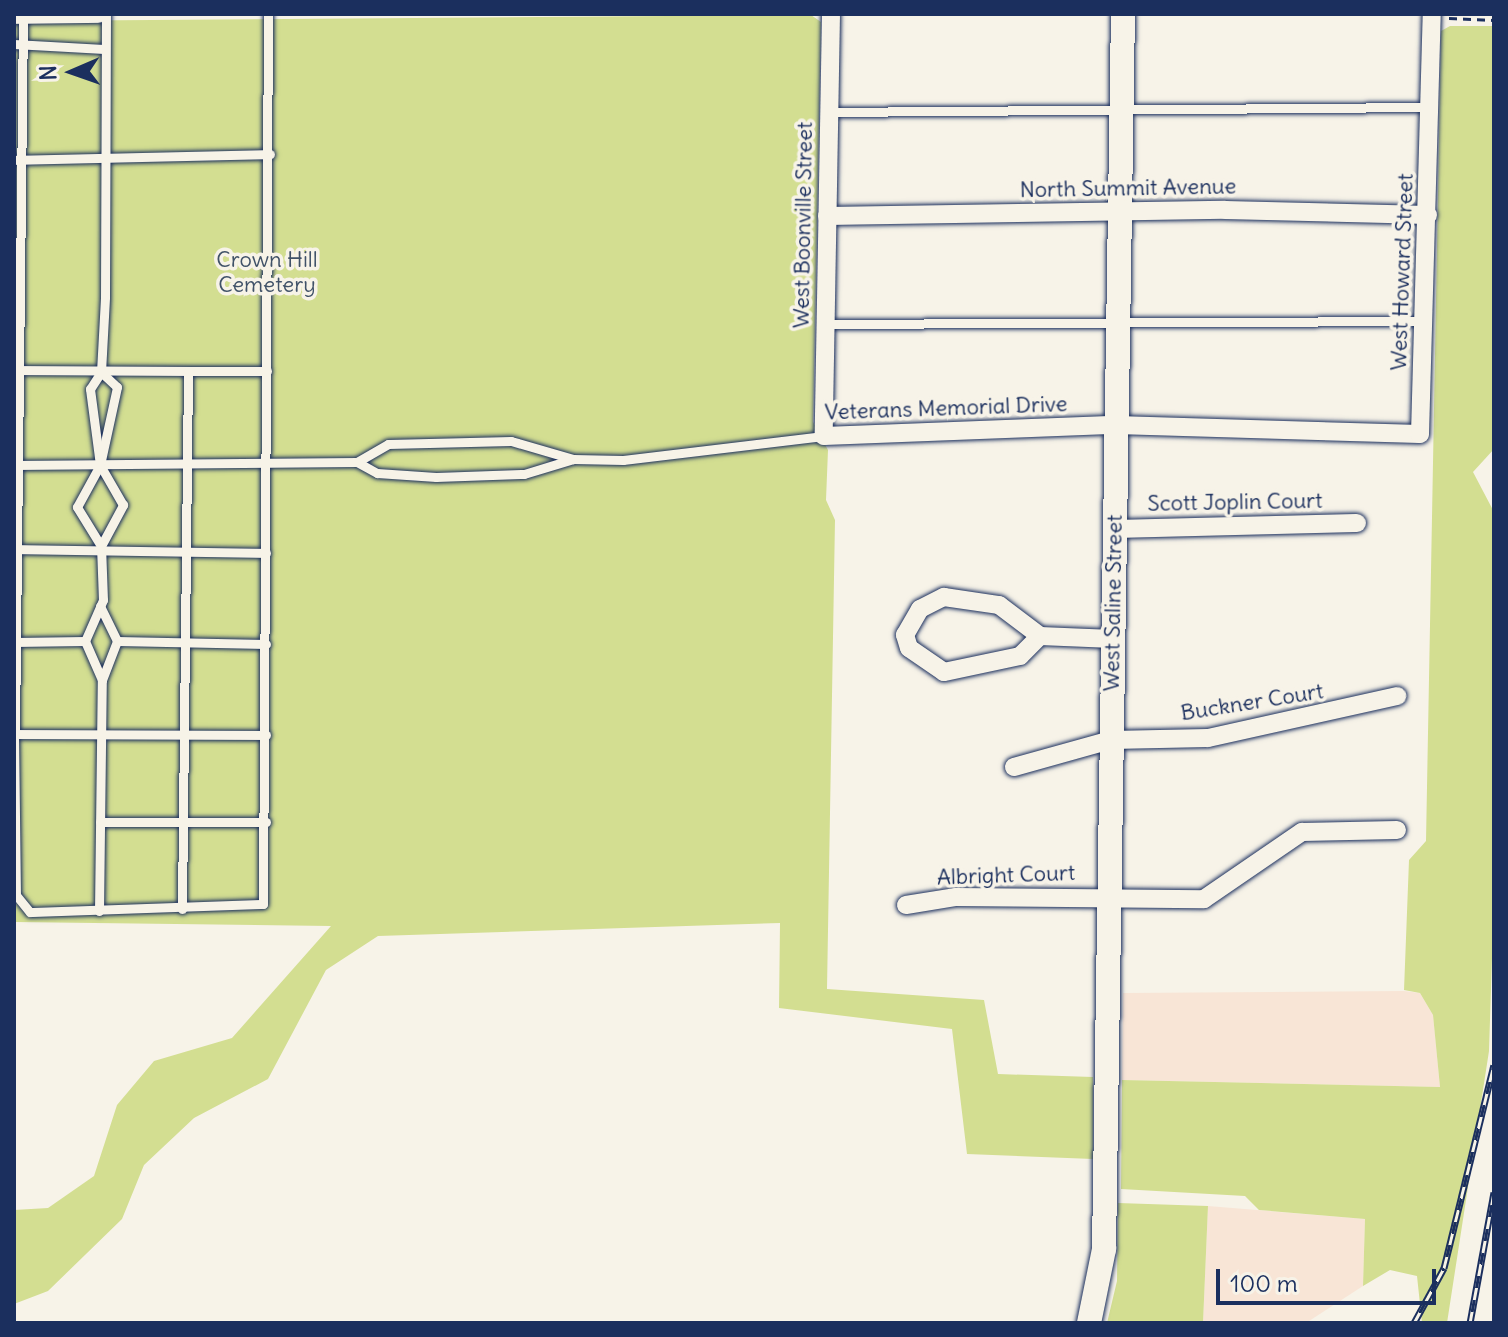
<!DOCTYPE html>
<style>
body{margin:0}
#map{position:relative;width:1508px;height:1337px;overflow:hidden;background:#f7f3e8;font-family:Delius,sans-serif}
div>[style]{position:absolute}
.built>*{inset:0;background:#f8e5d6}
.green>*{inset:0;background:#d3de91}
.path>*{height:3px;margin-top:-1.5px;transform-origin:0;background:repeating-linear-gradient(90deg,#1b2f5e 0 8px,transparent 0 14px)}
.roads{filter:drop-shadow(0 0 2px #1b2f5e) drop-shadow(0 0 2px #1b2f5e)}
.lane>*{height:9px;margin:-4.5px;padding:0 4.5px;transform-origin:4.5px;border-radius:4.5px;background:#f7f3e8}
.street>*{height:18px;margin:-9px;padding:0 9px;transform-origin:9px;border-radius:9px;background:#f7f3e8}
.secondary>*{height:24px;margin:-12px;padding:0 12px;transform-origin:12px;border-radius:12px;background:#f7f3e8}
.rail>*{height:7px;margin-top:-3.5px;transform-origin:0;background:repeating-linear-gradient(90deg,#f7f3e8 0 12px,#1b2f5e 0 24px);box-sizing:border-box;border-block:2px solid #1b2f5e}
span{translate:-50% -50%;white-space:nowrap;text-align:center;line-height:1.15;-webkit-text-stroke:7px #f7f3e8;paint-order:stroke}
.street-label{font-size:22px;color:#1b2f5e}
.park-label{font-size:22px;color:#405268}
.frame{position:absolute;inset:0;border:16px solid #1b2f5e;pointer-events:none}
.north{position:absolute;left:32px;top:32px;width:80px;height:80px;-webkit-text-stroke:6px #f7f3e8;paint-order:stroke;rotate:268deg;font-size:22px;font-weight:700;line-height:32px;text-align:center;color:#1b2f5e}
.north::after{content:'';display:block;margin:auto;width:28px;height:36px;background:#1b2f5e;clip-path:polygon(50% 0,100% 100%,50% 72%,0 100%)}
.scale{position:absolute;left:1216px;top:1269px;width:220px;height:36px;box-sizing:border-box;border:4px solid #1b2f5e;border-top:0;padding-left:10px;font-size:24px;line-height:28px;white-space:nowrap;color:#1b2f5e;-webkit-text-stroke:6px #f7f3e8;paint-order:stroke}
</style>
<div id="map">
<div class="built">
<div style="clip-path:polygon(1404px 991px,1420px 993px,1433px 1015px,1440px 1087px,1122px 1080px,1123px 993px)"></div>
<div style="clip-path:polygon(1208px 1206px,1365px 1219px,1363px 1286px,1306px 1323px,1203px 1323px)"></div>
</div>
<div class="green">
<div style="clip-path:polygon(811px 15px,821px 22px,813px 422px,828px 450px,826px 500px,835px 520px,827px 989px,984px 1000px,998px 1074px,1093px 1077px,1093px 1159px,967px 1154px,952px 1029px,779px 1008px,780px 923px,378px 936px,326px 970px,268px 1079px,194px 1118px,144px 1165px,122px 1219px,48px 1291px,14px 1304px,14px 1210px,48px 1208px,94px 1176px,117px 1105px,154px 1061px,232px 1038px,331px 926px,14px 922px,14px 21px)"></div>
<div style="clip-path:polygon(1450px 26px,1494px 26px,1494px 449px,1473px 472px,1494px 512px,1494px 896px,1489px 1051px,1447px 1323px,1422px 1323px,1417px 1276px,1390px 1270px,1363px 1286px,1365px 1219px,1259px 1210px,1245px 1196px,1121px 1189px,1122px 1080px,1440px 1087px,1433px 1015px,1420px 993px,1404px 990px,1409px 860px,1426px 841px,1441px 31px)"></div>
<div style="clip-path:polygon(1118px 1203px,1208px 1206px,1203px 1323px,1107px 1323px,1117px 1281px)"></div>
</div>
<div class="path">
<div style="left:1449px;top:18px;width:45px;rotate:2.5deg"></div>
</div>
<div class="roads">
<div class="lane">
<div style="left:23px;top:15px;width:719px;rotate:90.64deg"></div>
<div style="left:15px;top:734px;width:251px;rotate:0.2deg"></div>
<div style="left:14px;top:44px;width:90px;rotate:3.2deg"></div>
<div style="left:829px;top:112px;width:602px;rotate:-0.48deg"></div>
<div style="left:14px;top:160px;width:256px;rotate:-1.3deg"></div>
<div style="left:826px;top:324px;width:600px;rotate:-0.29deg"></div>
<div style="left:14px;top:370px;width:174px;rotate:0.3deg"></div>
<div style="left:188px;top:371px;width:538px;rotate:90.64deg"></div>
<div style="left:188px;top:371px;width:79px"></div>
<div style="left:357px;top:462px;width:23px;rotate:29deg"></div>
<div style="left:377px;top:473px;width:59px;rotate:3.9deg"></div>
<div style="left:436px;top:477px;width:88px;rotate:-2deg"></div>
<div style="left:524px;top:474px;width:51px;rotate:-17deg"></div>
<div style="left:14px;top:465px;width:343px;rotate:-0.5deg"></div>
<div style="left:357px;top:462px;width:36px;rotate:-30deg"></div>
<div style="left:388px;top:444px;width:123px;rotate:-1.4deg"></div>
<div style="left:511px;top:441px;width:65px;rotate:16.2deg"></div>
<div style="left:573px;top:459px;width:50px;rotate:1.1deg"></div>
<div style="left:623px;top:460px;width:202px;rotate:-6.8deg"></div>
<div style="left:101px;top:546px;width:47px;rotate:-61.8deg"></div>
<div style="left:123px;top:505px;width:46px;rotate:-119.9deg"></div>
<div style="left:100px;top:465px;width:80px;rotate:-77.7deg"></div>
<div style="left:117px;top:387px;width:22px;rotate:-137deg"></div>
<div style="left:14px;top:549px;width:252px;rotate:0.9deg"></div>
<div style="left:100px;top:606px;width:39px;rotate:64deg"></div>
<div style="left:117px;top:641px;width:42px;rotate:111deg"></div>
<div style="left:117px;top:641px;width:149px;rotate:1.2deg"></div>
<div style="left:14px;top:642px;width:71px;rotate:-0.8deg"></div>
<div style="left:14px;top:734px;width:161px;rotate:89.3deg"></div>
<div style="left:16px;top:895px;width:22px;rotate:51deg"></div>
<div style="left:30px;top:912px;width:233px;rotate:-2deg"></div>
<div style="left:263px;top:904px;width:890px;rotate:-89.68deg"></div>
<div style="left:100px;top:822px;width:166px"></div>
<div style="left:99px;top:911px;width:231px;rotate:-89.3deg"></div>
<div style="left:102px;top:680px;width:43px;rotate:-113.6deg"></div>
<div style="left:85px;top:641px;width:45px;rotate:-66.3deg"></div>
<div style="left:103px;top:600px;width:54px;rotate:-92.1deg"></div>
<div style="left:101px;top:546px;width:46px;rotate:-121.6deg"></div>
<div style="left:77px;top:507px;width:48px;rotate:-61.3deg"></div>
<div style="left:100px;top:465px;width:77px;rotate:-97.5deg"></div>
<div style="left:90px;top:389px;width:20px;rotate:-57deg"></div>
<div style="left:101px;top:372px;width:75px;rotate:-86.9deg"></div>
<div style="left:105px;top:297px;width:283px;rotate:-89.8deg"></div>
</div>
<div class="street">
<div style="left:831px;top:14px;width:422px;rotate:91deg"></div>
<div style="left:824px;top:436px;width:292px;rotate:-2.2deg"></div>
<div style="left:1116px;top:425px;width:304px;rotate:1.7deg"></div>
<div style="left:1420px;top:434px;width:420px;rotate:-88.4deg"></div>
<div style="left:14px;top:15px;width:84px;rotate:-0.7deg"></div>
<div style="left:827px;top:216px;width:398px;rotate:-0.9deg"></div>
<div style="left:1225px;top:210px;width:203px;rotate:1.4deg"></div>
<div style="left:1114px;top:529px;width:243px;rotate:-1.4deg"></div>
<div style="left:944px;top:597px;width:56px;rotate:8.3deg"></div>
<div style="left:999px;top:605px;width:51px;rotate:37.1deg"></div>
<div style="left:1040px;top:636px;width:28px;rotate:135deg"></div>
<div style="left:1020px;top:656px;width:78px;rotate:168.1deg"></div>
<div style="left:944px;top:672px;width:42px;rotate:-145.6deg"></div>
<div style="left:909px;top:648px;width:14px;rotate:-107deg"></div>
<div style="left:905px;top:635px;width:30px;rotate:-60deg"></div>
<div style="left:920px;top:609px;width:27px;rotate:-27deg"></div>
<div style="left:1040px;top:636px;width:73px;rotate:2.4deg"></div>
<div style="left:1014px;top:767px;width:101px;rotate:-15.6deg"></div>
<div style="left:1111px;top:740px;width:97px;rotate:-1.2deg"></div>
<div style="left:1208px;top:738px;width:194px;rotate:-12.5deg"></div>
<div style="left:906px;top:905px;width:51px;rotate:-9.1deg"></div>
<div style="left:956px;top:897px;width:248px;rotate:0.5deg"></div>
<div style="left:1204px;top:899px;width:119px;rotate:-34.4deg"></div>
<div style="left:1302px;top:832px;width:95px;rotate:-1.2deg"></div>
</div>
<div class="secondary">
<div style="left:1089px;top:1323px;width:76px;rotate:-78.5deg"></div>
<div style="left:1104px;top:1249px;width:1235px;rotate:-89.12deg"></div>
</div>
</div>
<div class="rail">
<div style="left:1414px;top:1323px;width:63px;rotate:-61.4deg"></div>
<div style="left:1444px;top:1268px;width:209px;rotate:-76.2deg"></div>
<div style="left:1470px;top:1323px;width:133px;rotate:-79.6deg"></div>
</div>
<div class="street-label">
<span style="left:1128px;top:188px;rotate:-1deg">North Summit Avenue</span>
<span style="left:803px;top:225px;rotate:-89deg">West Boonville Street</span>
<span style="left:1402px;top:272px;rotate:-88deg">West Howard Street</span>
<span style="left:946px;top:408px;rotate:-2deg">Veterans Memorial Drive</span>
<span style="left:1235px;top:502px;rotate:-1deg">Scott Joplin Court</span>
<span style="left:1113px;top:603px;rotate:-89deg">West Saline Street</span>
<span style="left:1252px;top:702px;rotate:-9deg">Buckner Court</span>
<span style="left:1006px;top:875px;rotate:-2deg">Albright Court</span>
</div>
<div class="park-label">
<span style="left:267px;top:272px">Crown Hill<br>Cemetery</span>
</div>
<div class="frame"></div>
<div class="north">N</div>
<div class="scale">100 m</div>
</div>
